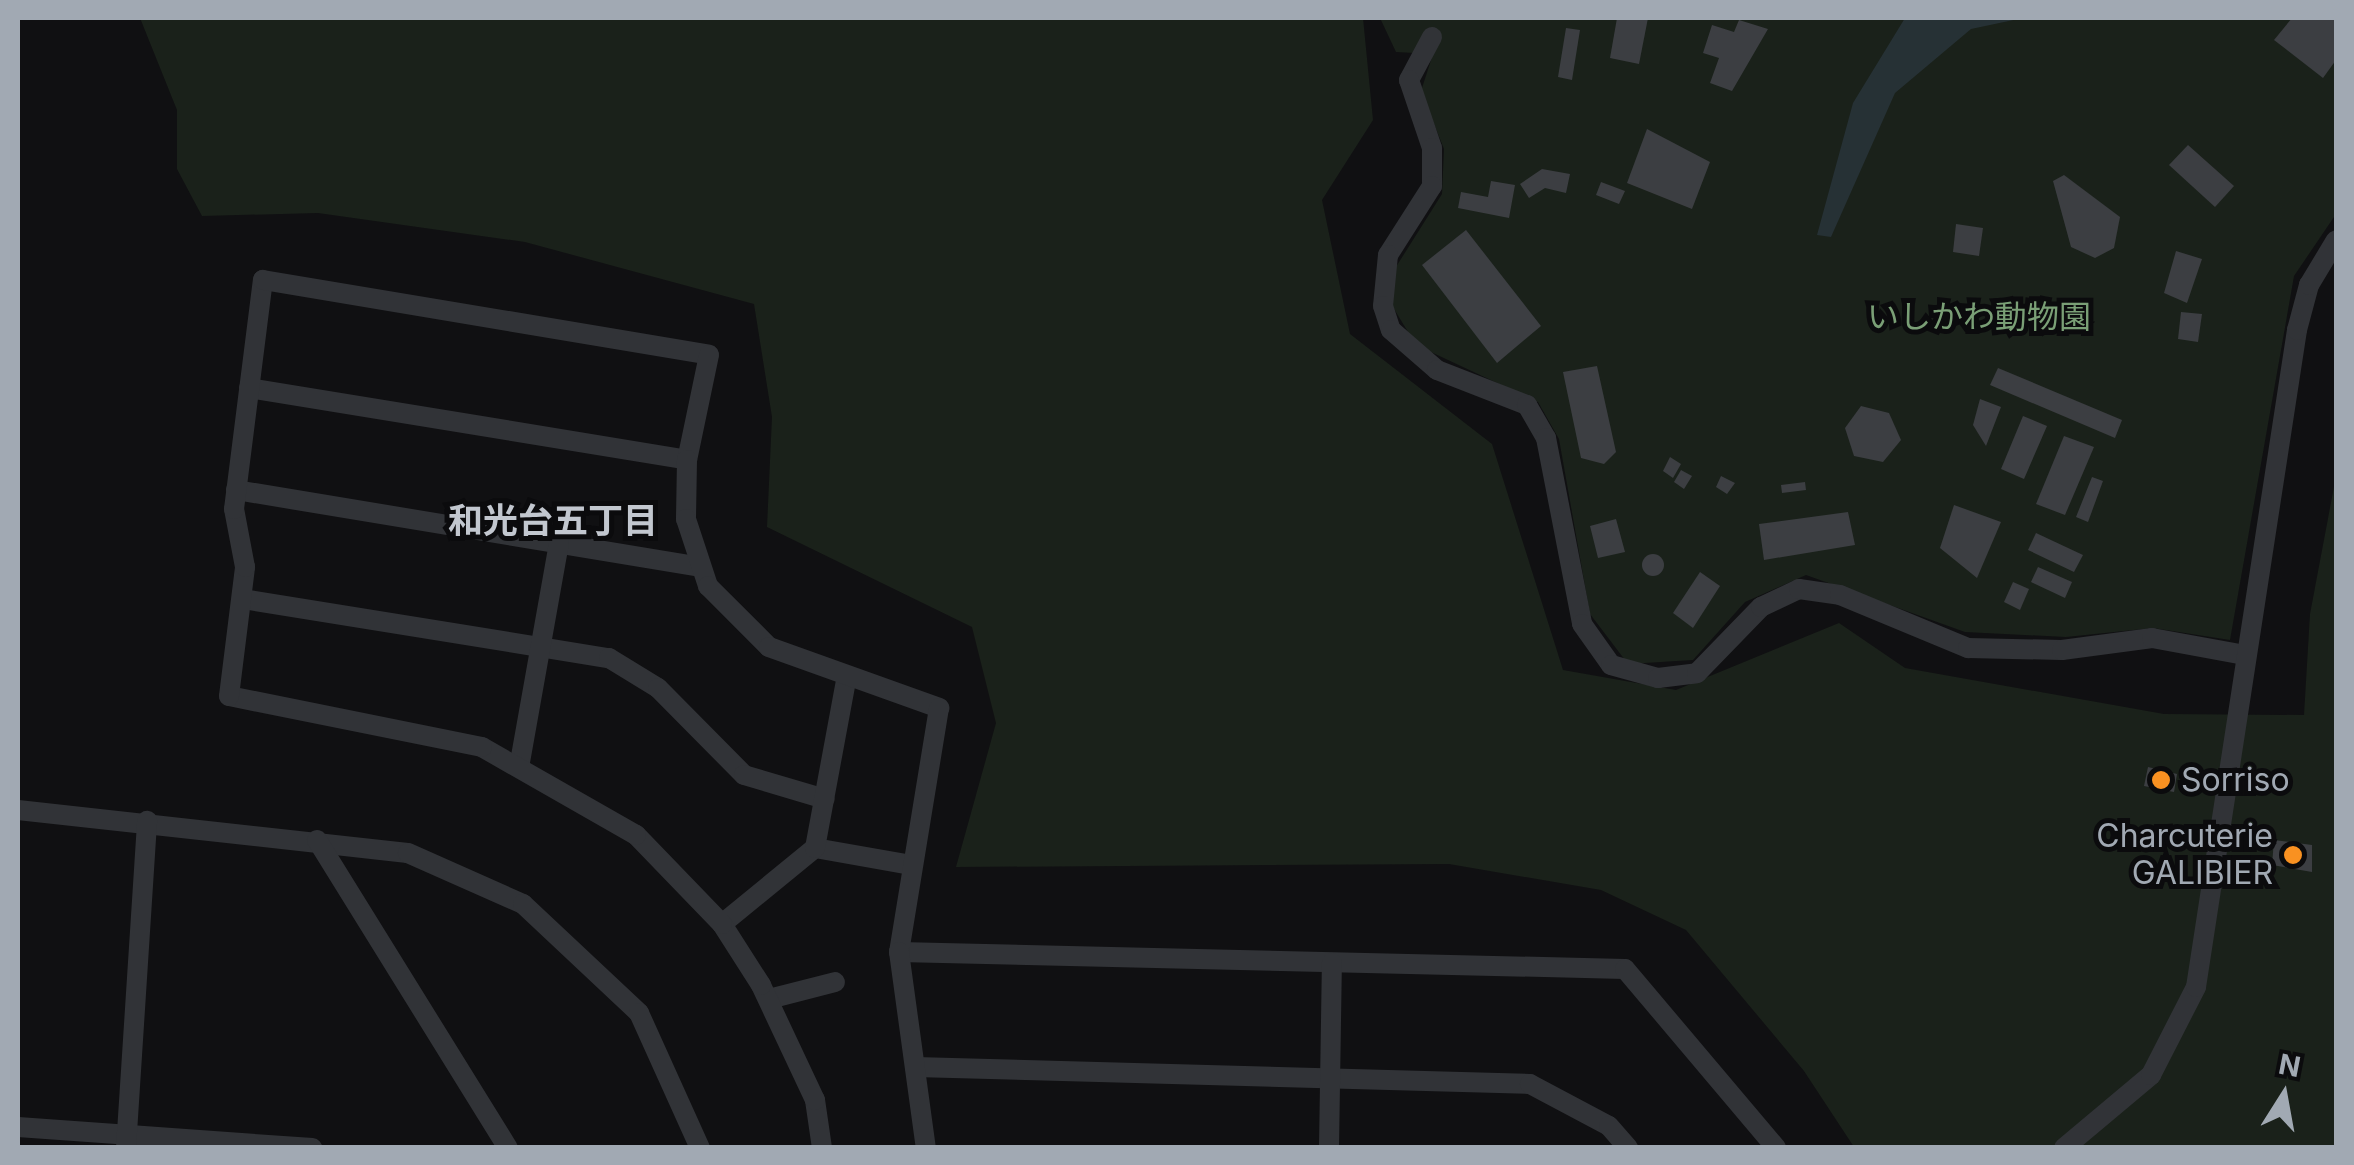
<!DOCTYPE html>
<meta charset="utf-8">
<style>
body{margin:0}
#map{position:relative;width:2354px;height:1165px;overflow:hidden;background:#101012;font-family:Inter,"Noto Sans JP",sans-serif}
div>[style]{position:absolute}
.green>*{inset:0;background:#1a211a}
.water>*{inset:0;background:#263135}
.building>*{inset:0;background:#3c3e42}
.round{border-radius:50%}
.minor>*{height:20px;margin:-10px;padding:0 10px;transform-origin:10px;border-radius:10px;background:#313337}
.dots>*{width:28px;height:28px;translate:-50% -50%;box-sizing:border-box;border:5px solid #0b0b0d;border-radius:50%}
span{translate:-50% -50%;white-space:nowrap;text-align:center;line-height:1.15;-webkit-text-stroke:10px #0b0b0d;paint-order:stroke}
.park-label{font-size:32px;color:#7a9f76}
.poi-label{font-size:32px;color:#a1a9b3}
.left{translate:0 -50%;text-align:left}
.right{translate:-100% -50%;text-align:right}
.neighbourhood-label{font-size:35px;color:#c2c7cf;font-weight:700}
.frame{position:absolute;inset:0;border:20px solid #a1a9b3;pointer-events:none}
.north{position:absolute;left:2234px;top:1045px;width:100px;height:100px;-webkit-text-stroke:8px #0b0b0d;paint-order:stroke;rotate:11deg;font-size:28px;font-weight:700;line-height:40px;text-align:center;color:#a1a9b3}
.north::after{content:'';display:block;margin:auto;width:35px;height:45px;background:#a1a9b3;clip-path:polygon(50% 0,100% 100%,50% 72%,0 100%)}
</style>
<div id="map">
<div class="green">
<div style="clip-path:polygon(140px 18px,1363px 18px,1373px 120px,1322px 200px,1350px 334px,1492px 444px,1563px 670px,1676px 690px,1839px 623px,1905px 668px,2164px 714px,2304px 715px,2310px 614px,2336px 476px,2336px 1147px,1854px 1147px,1804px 1071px,1686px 930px,1601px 890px,1449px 864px,956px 867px,996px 723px,972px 627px,767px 527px,772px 417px,754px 304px,525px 242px,318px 213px,202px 216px,177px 169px,177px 110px)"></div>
<div style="clip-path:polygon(1380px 18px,2336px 18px,2336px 214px,2294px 276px,2230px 640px,2153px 628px,2066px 637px,1965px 632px,1806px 575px,1745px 602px,1693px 660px,1628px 664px,1590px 614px,1559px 439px,1538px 402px,1416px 345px,1391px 304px,1394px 270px,1442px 194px,1444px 149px,1421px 91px,1433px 54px,1396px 52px)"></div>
</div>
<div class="water">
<div style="clip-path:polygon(1905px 18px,2023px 18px,1971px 29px,1895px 93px,1831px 237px,1817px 235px,1853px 103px)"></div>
</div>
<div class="building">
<div style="clip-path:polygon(1617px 18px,1648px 18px,1639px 64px,1610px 58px)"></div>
<div style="clip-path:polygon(2292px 18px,2336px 18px,2336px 60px,2323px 78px,2274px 40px)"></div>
<div style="clip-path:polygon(1739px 20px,1768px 29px,1732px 91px,1710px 83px,1719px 58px,1703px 53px,1712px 25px,1734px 32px)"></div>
<div style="clip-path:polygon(1566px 28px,1580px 30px,1572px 80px,1558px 77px)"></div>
<div style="clip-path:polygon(1647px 129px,1710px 162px,1692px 209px,1627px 183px)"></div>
<div style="clip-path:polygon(2188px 145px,2234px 186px,2215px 207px,2169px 165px)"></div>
<div style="clip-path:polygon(1542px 169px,1570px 174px,1566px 193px,1545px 188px,1529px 198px,1520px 184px)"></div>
<div style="clip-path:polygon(2064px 175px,2120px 217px,2114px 248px,2095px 258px,2071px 247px,2053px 181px)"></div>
<div style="clip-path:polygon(1491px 181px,1515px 185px,1509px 218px,1458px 208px,1461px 192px,1488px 197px)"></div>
<div style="clip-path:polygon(1601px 182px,1625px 191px,1619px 204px,1596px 195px)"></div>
<div style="clip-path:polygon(1956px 224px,1983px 228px,1979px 256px,1953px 252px)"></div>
<div style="clip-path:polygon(1466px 230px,1541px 326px,1497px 363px,1422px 265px)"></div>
<div style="clip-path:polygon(2176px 251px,2202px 259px,2187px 303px,2164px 293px)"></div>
<div style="clip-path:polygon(2181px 312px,2202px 314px,2198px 342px,2178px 339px)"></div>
<div style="clip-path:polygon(1597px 366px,1616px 452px,1604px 464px,1581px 458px,1563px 372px)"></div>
<div style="clip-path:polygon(1998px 368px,2122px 420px,2115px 438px,1990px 385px)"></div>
<div style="clip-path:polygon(1980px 399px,2001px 407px,1986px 446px,1973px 425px)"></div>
<div style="clip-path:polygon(1861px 406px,1889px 413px,1901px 440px,1883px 462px,1854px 456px,1845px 428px)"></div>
<div style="clip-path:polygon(2023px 416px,2047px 426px,2024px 479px,2001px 469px)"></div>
<div style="clip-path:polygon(2064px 436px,2094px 447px,2065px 515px,2036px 504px)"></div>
<div style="clip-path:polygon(1670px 457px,1681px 464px,1673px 478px,1663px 471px)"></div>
<div style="clip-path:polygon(1681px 470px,1692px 476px,1684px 489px,1674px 482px)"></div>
<div style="clip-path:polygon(1721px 476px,1735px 483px,1727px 494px,1716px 487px)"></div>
<div style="clip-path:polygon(2092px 477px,2103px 481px,2088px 522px,2076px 517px)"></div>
<div style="clip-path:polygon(1805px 482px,1806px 490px,1782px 493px,1781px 485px)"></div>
<div style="clip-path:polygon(1954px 505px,2001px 522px,1977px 578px,1940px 548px)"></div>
<div style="clip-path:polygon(1848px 512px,1855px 545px,1764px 560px,1759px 524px)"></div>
<div style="clip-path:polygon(1616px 519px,1625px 552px,1598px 558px,1590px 526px)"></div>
<div style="clip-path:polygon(2036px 533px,2083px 555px,2074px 572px,2028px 550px)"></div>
<div class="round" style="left:1642px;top:554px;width:22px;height:22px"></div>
<div style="clip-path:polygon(2038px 567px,2072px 582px,2065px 598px,2031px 582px)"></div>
<div style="clip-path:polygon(1700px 572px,1720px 586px,1693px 628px,1673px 613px)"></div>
<div style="clip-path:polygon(2013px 582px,2029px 589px,2020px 610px,2004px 602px)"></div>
<div style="clip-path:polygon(2148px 767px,2177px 774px,2174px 792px,2144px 786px)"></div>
<div style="clip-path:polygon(2274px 840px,2312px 845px,2312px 872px,2272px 865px)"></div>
</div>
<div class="minor">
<div style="left:1432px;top:37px;width:49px;rotate:118.1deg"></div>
<div style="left:1409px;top:80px;width:72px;rotate:71.3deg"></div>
<div style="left:1432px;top:148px;width:38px;rotate:90deg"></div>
<div style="left:1432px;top:186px;width:82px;rotate:122.5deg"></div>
<div style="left:1388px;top:255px;width:51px;rotate:95.6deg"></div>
<div style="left:1383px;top:306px;width:25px;rotate:72deg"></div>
<div style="left:1391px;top:330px;width:61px;rotate:41deg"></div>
<div style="left:1437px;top:370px;width:97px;rotate:21.3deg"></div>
<div style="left:1527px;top:405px;width:38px;rotate:60deg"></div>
<div style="left:1546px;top:438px;width:189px;rotate:79deg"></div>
<div style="left:1582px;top:624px;width:50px;rotate:54.7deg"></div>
<div style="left:1611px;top:665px;width:49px;rotate:15.5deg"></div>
<div style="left:1658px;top:678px;width:39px;rotate:-7deg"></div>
<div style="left:1697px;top:673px;width:92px;rotate:-45.9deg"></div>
<div style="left:1761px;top:607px;width:42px;rotate:-25.3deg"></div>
<div style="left:1799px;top:589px;width:41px;rotate:8.3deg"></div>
<div style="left:1840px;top:595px;width:139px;rotate:22.5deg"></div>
<div style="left:1968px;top:648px;width:94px;rotate:1.2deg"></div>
<div style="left:2062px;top:650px;width:91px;rotate:-7.6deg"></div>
<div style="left:2152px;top:638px;width:95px;rotate:10.4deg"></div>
<div style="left:249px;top:388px;width:444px;rotate:9.3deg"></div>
<div style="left:236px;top:490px;width:466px;rotate:9.4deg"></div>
<div style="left:243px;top:599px;width:371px;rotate:9.2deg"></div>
<div style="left:609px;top:658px;width:57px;rotate:31.5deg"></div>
<div style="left:658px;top:688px;width:122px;rotate:45.3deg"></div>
<div style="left:744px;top:775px;width:84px;rotate:16.5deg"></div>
<div style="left:520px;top:762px;width:222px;rotate:-79.9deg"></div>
<div style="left:18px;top:810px;width:392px;rotate:6.3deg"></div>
<div style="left:408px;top:853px;width:126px;rotate:23.9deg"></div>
<div style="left:523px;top:904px;width:159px;rotate:43.2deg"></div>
<div style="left:639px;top:1013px;width:148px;rotate:65.7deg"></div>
<div style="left:317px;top:840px;width:362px;rotate:58.2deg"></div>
<div style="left:815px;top:848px;width:97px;rotate:10deg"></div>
<div style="left:722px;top:924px;width:120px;rotate:-39.3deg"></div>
<div style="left:815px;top:848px;width:175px;rotate:-79.5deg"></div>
<div style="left:899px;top:952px;width:726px;rotate:1.34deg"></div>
<div style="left:1625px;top:969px;width:234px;rotate:49.8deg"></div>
<div style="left:769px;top:999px;width:68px;rotate:-14.4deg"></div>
<div style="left:915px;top:1067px;width:615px;rotate:1.58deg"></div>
<div style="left:1530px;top:1084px;width:89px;rotate:28deg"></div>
<div style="left:1609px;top:1126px;width:29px;rotate:49deg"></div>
<div style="left:18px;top:1127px;width:295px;rotate:4.1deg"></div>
<div style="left:126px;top:1148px;width:328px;rotate:-86.3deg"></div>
<div style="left:822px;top:1148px;width:49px;rotate:-98.3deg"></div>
<div style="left:815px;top:1100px;width:127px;rotate:-115.2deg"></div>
<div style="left:761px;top:985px;width:72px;rotate:-122.6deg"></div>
<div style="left:722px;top:924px;width:124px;rotate:-134deg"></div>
<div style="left:636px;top:835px;width:177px;rotate:-150.3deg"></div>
<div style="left:482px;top:747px;width:258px;rotate:-168.6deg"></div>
<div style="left:229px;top:696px;width:130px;rotate:-82.9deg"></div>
<div style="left:245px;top:567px;width:59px;rotate:-100.7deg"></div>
<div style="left:234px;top:509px;width:231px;rotate:-82.8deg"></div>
<div style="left:263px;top:280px;width:452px;rotate:9.5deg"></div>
<div style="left:709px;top:355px;width:107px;rotate:101.8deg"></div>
<div style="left:687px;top:460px;width:59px;rotate:91deg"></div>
<div style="left:686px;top:519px;width:71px;rotate:71.8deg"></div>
<div style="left:708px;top:586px;width:86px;rotate:45deg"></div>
<div style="left:769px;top:647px;width:181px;rotate:19.7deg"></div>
<div style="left:939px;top:708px;width:247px;rotate:99.3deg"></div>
<div style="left:899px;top:952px;width:198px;rotate:82.2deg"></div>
<div style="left:1329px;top:1148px;width:185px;rotate:-89.1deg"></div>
<div style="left:2064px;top:1148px;width:114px;rotate:-40deg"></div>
<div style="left:2151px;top:1075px;width:99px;rotate:-62.9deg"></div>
<div style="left:2196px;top:987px;width:665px;rotate:-81.26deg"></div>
<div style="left:2297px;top:330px;width:47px;rotate:-75.1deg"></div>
<div style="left:2309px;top:285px;width:52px;rotate:-59deg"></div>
</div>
<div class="dots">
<div style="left:2161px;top:780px;background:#f99121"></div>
<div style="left:2293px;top:855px;background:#f99121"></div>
</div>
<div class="park-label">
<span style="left:1979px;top:317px">いしかわ動物園</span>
</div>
<div class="poi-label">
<span class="left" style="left:2181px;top:780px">Sorriso</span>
<span class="right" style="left:2273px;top:855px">Charcuterie<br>GALIBIER</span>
</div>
<div class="neighbourhood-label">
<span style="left:553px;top:520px">和光台五丁目</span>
</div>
<div class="frame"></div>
<div class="north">N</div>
</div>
